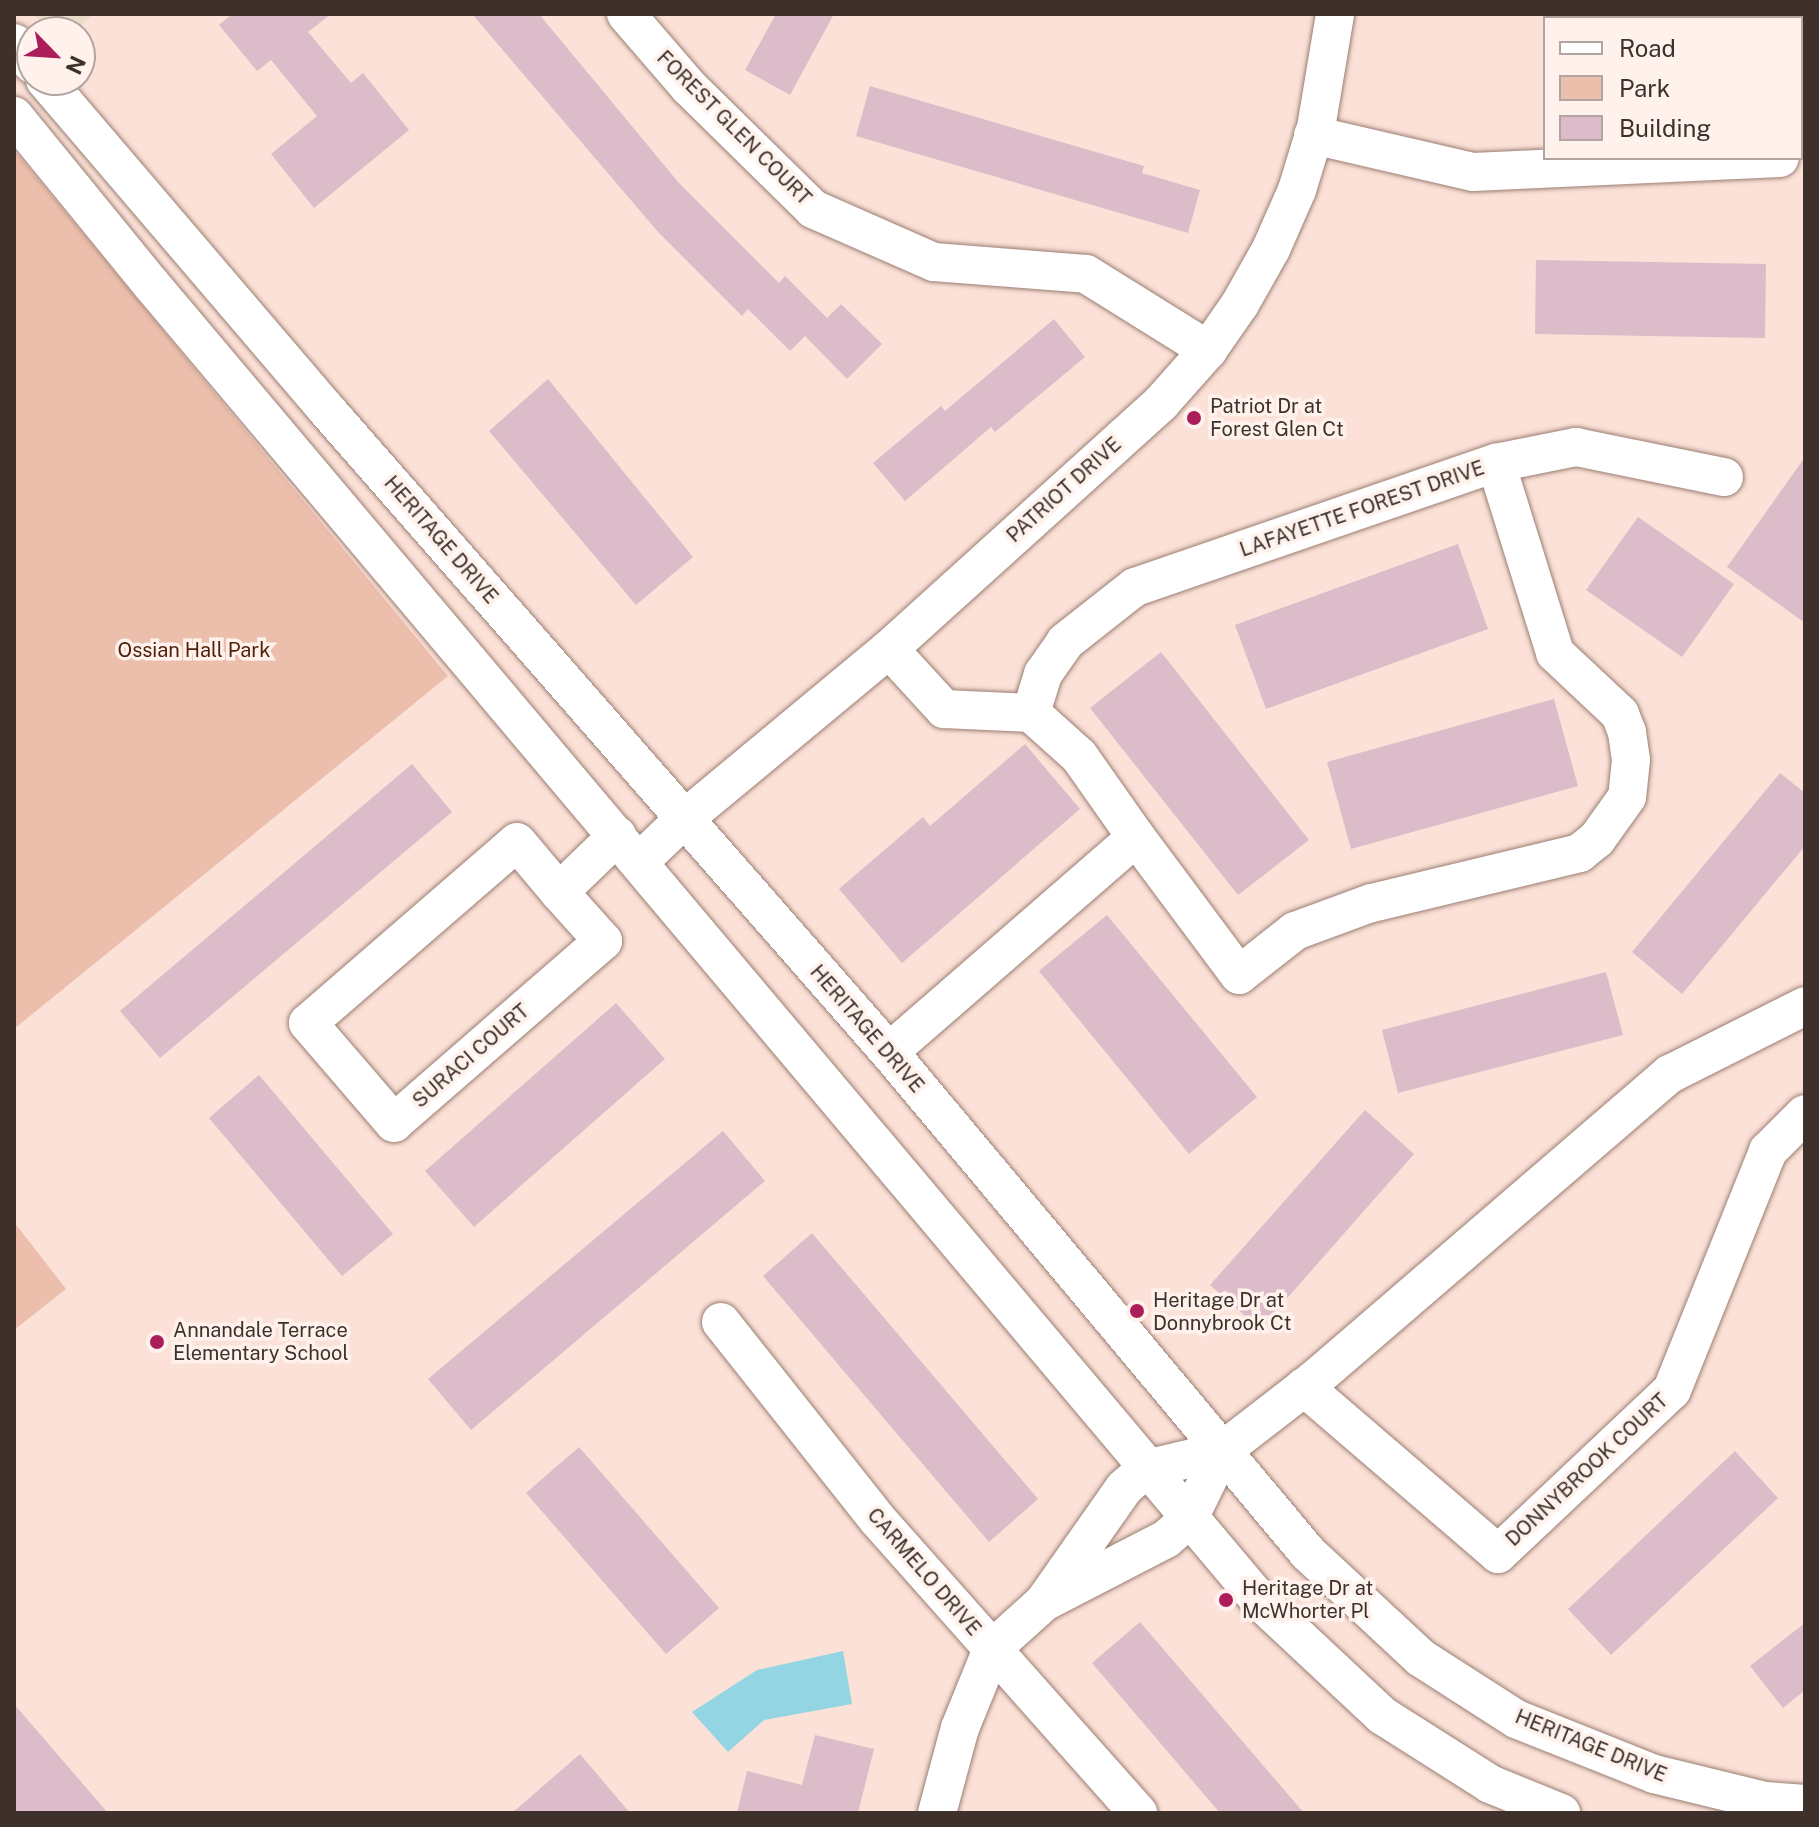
<!DOCTYPE html>
<style>
body{margin:0}
#map{position:relative;width:1819px;height:1827px;overflow:hidden;background:#fbe1d7;font-family:"Public Sans",sans-serif}
div>[style]{position:absolute}
.commercial>*{inset:0;background:#ebdbc9}
.green>*{inset:0;background:#ecbeac}
.water>*{inset:0;background:#93d5e3}
.building>*{inset:0;background:#dcbcc8}
.roads{filter:drop-shadow(0 0 2px #9b7e73) drop-shadow(0 0 2px #9b7e73)}
.minor>*{height:38px;margin:-19px;padding:0 19px;transform-origin:19px;border-radius:19px;background:#fff}
.dots>*{width:22px;height:22px;translate:-50% -50%;box-sizing:border-box;border:4px solid #fff2ec;border-radius:50%}
span{translate:-50% -50%;white-space:nowrap;text-align:center;line-height:1.15;-webkit-text-stroke:7px #fff2ec;paint-order:stroke}
.street-label{font-size:20px;color:#3e312c}
.poi-label{font-size:20px;color:#3e312c}
.left{translate:0 -50%;text-align:left}
.park-label{font-size:20px;color:#4f1f09}
.frame{position:absolute;inset:0;border:16px solid #3e312c;pointer-events:none}
.legend{position:absolute;left:1543px;top:16px;width:260px;height:144px;box-sizing:border-box;background:#fff2ec;border:2px solid #b2a59f;margin:0;padding:10px 14px;list-style:none;font-size:24px;color:#3e312c}
.legend li{display:flex;align-items:center;gap:16px;height:40px}
.legend b{width:40px;border:2px solid #b2a59f}
.north{position:absolute;left:16px;top:16px;width:80px;height:80px;box-sizing:border-box;background:#fff2ec;border:2px solid #b2a59f;border-radius:50%;rotate:115deg;font-size:22px;font-weight:700;line-height:32px;text-align:center;color:#3e312c}
.north::after{content:'';display:block;margin:auto;width:28px;height:36px;background:#ac1e5a;clip-path:polygon(50% 0,100% 100%,50% 72%,0 100%)}
</style>
<div id="map">
<div class="commercial">
<div style="clip-path:polygon(34px 14px,94px 14px,73px 32px,49px 32px)"></div>
</div>
<div class="green">
<div style="clip-path:polygon(14px 150px,448px 676px,14px 1029px)"></div>
<div style="clip-path:polygon(14px 1222px,66px 1289px,14px 1330px)"></div>
</div>
<div class="water">
<div style="clip-path:polygon(843px 1651px,852px 1704px,764px 1720px,728px 1752px,692px 1712px,757px 1670px)"></div>
</div>
<div class="building">
<div style="clip-path:polygon(232px 14px,331px 14px,308px 32px,351px 83px,363px 73px,409px 130px,314px 208px,271px 154px,317px 116px,271px 60px,257px 71px,219px 25px)"></div>
<div style="clip-path:polygon(472px 14px,539px 14px,679px 183px,779px 283px,785px 276px,827px 318px,841px 304px,882px 344px,847px 379px,805px 336px,790px 351px,748px 309px,742px 316px,659px 233px)"></div>
<div style="clip-path:polygon(776px 14px,834px 14px,790px 95px,745px 70px)"></div>
<div style="clip-path:polygon(870px 86px,1144px 166px,1142px 173px,1200px 190px,1188px 233px,856px 136px)"></div>
<div style="clip-path:polygon(1536px 260px,1766px 264px,1765px 338px,1535px 334px)"></div>
<div style="clip-path:polygon(1054px 319px,1085px 357px,995px 432px,991px 427px,905px 501px,873px 463px,941px 406px,945px 411px)"></div>
<div style="clip-path:polygon(548px 379px,693px 557px,636px 605px,489px 431px)"></div>
<div style="clip-path:polygon(1805px 457px,1805px 623px,1727px 567px)"></div>
<div style="clip-path:polygon(1638px 517px,1734px 584px,1682px 657px,1586px 590px)"></div>
<div style="clip-path:polygon(1458px 544px,1488px 629px,1266px 709px,1235px 625px)"></div>
<div style="clip-path:polygon(1161px 652px,1309px 840px,1238px 895px,1090px 708px)"></div>
<div style="clip-path:polygon(1554px 699px,1578px 786px,1351px 849px,1327px 762px)"></div>
<div style="clip-path:polygon(1025px 744px,1080px 809px,902px 963px,839px 889px,923px 817px,930px 826px)"></div>
<div style="clip-path:polygon(412px 764px,452px 812px,160px 1058px,120px 1011px)"></div>
<div style="clip-path:polygon(1780px 773px,1805px 793px,1805px 846px,1682px 994px,1632px 952px)"></div>
<div style="clip-path:polygon(1107px 915px,1257px 1097px,1189px 1154px,1039px 971px)"></div>
<div style="clip-path:polygon(1606px 972px,1623px 1035px,1398px 1093px,1382px 1030px)"></div>
<div style="clip-path:polygon(616px 1003px,665px 1059px,474px 1227px,425px 1171px)"></div>
<div style="clip-path:polygon(259px 1075px,393px 1234px,342px 1276px,209px 1118px)"></div>
<div style="clip-path:polygon(1365px 1110px,1414px 1154px,1260px 1329px,1210px 1285px)"></div>
<div style="clip-path:polygon(723px 1131px,765px 1181px,471px 1430px,428px 1379px)"></div>
<div style="clip-path:polygon(812px 1233px,1038px 1499px,989px 1542px,763px 1276px)"></div>
<div style="clip-path:polygon(579px 1447px,719px 1608px,666px 1654px,526px 1493px)"></div>
<div style="clip-path:polygon(1735px 1451px,1778px 1498px,1611px 1655px,1568px 1609px)"></div>
<div style="clip-path:polygon(1140px 1622px,1304px 1813px,1220px 1813px,1092px 1663px)"></div>
<div style="clip-path:polygon(1805px 1623px,1805px 1690px,1783px 1708px,1750px 1666px)"></div>
<div style="clip-path:polygon(14px 1704px,108px 1813px,14px 1813px)"></div>
<div style="clip-path:polygon(815px 1735px,874px 1749px,858px 1813px,737px 1813px,747px 1771px,802px 1785px)"></div>
<div style="clip-path:polygon(580px 1754px,630px 1813px,512px 1813px)"></div>
</div>
<div class="roads">
<div class="minor">
<div style="left:626px;top:14px;width:96px;rotate:49.2deg"></div>
<div style="left:689px;top:87px;width:174px;rotate:44.5deg"></div>
<div style="left:813px;top:209px;width:132px;rotate:23.7deg"></div>
<div style="left:934px;top:262px;width:152px;rotate:4.5deg"></div>
<div style="left:1086px;top:274px;width:144px;rotate:31.9deg"></div>
<div style="left:1800px;top:14px;width:5px;rotate:22deg"></div>
<div style="left:14px;top:43px;width:28px;rotate:49deg"></div>
<div style="left:45px;top:80px;width:433px;rotate:49.5deg"></div>
<div style="left:326px;top:409px;width:855px;rotate:48.8deg"></div>
<div style="left:889px;top:1052px;width:653px;rotate:50.09deg"></div>
<div style="left:1308px;top:1553px;width:154px;rotate:42.9deg"></div>
<div style="left:1421px;top:1658px;width:113px;rotate:32.7deg"></div>
<div style="left:1516px;top:1719px;width:149px;rotate:21.7deg"></div>
<div style="left:1654px;top:1774px;width:114px;rotate:13.7deg"></div>
<div style="left:1765px;top:1801px;width:40px;rotate:4.3deg"></div>
<div style="left:1801px;top:107px;width:11px;rotate:-68deg"></div>
<div style="left:14px;top:116px;width:217px;rotate:50.8deg"></div>
<div style="left:151px;top:284px;width:1723px;rotate:49.9deg"></div>
<div style="left:1261px;top:1602px;width:167px;rotate:43.1deg"></div>
<div style="left:1383px;top:1716px;width:127px;rotate:32.4deg"></div>
<div style="left:1490px;top:1784px;width:77px;rotate:22.2deg"></div>
<div style="left:1313px;top:135px;width:164px;rotate:13deg"></div>
<div style="left:1473px;top:172px;width:307px;rotate:-2.6deg"></div>
<div style="left:1496px;top:463px;width:82px;rotate:-11.3deg"></div>
<div style="left:1576px;top:447px;width:151px;rotate:11.5deg"></div>
<div style="left:1031px;top:713px;width:41px;rotate:-72.9deg"></div>
<div style="left:1043px;top:674px;width:39px;rotate:-55deg"></div>
<div style="left:1065px;top:642px;width:89px;rotate:-38.2deg"></div>
<div style="left:1135px;top:587px;width:382px;rotate:-19deg"></div>
<div style="left:1496px;top:463px;width:199px;rotate:72.7deg"></div>
<div style="left:1555px;top:653px;width:89px;rotate:43.2deg"></div>
<div style="left:1620px;top:714px;width:19px;rotate:69deg"></div>
<div style="left:1627px;top:732px;width:28px;rotate:82deg"></div>
<div style="left:1631px;top:760px;width:37px;rotate:96deg"></div>
<div style="left:1627px;top:797px;width:52px;rotate:125.5deg"></div>
<div style="left:1597px;top:839px;width:22px;rotate:141deg"></div>
<div style="left:1580px;top:853px;width:215px;rotate:166.5deg"></div>
<div style="left:1371px;top:903px;width:81px;rotate:159.8deg"></div>
<div style="left:1295px;top:931px;width:71px;rotate:141.8deg"></div>
<div style="left:1239px;top:975px;width:172px;rotate:-126.7deg"></div>
<div style="left:639px;top:862px;width:61px;rotate:-43.7deg"></div>
<div style="left:683px;top:820px;width:268px;rotate:-39.7deg"></div>
<div style="left:889px;top:649px;width:367px;rotate:-42.1deg"></div>
<div style="left:1161px;top:403px;width:71px;rotate:-48.4deg"></div>
<div style="left:1208px;top:350px;width:56px;rotate:-55.2deg"></div>
<div style="left:1240px;top:304px;width:63px;rotate:-60.6deg"></div>
<div style="left:1271px;top:249px;width:64px;rotate:-66.2deg"></div>
<div style="left:1297px;top:190px;width:65px;rotate:-73deg"></div>
<div style="left:1316px;top:128px;width:116px;rotate:-80.5deg"></div>
<div style="left:559px;top:892px;width:66px;rotate:48.1deg"></div>
<div style="left:603px;top:941px;width:277px;rotate:139deg"></div>
<div style="left:394px;top:1123px;width:132px;rotate:-130.7deg"></div>
<div style="left:308px;top:1023px;width:276px;rotate:-40.9deg"></div>
<div style="left:517px;top:842px;width:65px;rotate:50deg"></div>
<div style="left:559px;top:892px;width:81px;rotate:-44deg"></div>
<div style="left:889px;top:1052px;width:327px;rotate:-41deg"></div>
<div style="left:1136px;top:837px;width:99px;rotate:-125.1deg"></div>
<div style="left:1079px;top:756px;width:64px;rotate:-138.1deg"></div>
<div style="left:1031px;top:713px;width:87px;rotate:-177.4deg"></div>
<div style="left:944px;top:709px;width:81px;rotate:-132.5deg"></div>
<div style="left:721px;top:1322px;width:253px;rotate:51.6deg"></div>
<div style="left:878px;top:1520px;width:392px;rotate:48.4deg"></div>
<div style="left:1304px;top:1387px;width:256px;rotate:40.7deg"></div>
<div style="left:1498px;top:1554px;width:239px;rotate:-43.3deg"></div>
<div style="left:1672px;top:1390px;width:258px;rotate:-68.1deg"></div>
<div style="left:1768px;top:1151px;width:52px;rotate:-45deg"></div>
<div style="left:1044px;top:1602px;width:139px;rotate:-54.9deg"></div>
<div style="left:1124px;top:1488px;width:29px;rotate:-41deg"></div>
<div style="left:1146px;top:1469px;width:78px;rotate:-13.3deg"></div>
<div style="left:1222px;top:1451px;width:118px;rotate:-37.7deg"></div>
<div style="left:1315px;top:1379px;width:468px;rotate:-40.7deg"></div>
<div style="left:1670px;top:1074px;width:151px;rotate:-26.7deg"></div>
<div style="left:937px;top:1813px;width:88px;rotate:-74.9deg"></div>
<div style="left:960px;top:1728px;width:85px;rotate:-67.9deg"></div>
<div style="left:992px;top:1649px;width:70px;rotate:-42.1deg"></div>
<div style="left:1044px;top:1602px;width:137px;rotate:-27.3deg"></div>
<div style="left:1166px;top:1539px;width:29px;rotate:-41deg"></div>
<div style="left:1188px;top:1520px;width:77px;rotate:-63.8deg"></div>
</div>
</div>
<div class="dots">
<div style="left:1194px;top:418px;background:#ac1e5a"></div>
<div style="left:1137px;top:1311px;background:#ac1e5a"></div>
<div style="left:157px;top:1342px;background:#ac1e5a"></div>
<div style="left:1226px;top:1600px;background:#ac1e5a"></div>
</div>
<div class="street-label">
<span style="left:734px;top:128px;rotate:45deg">FOREST GLEN COURT</span>
<span style="left:1064px;top:490px;rotate:-42deg">PATRIOT DRIVE</span>
<span style="left:1362px;top:509px;rotate:-19deg">LAFAYETTE FOREST DRIVE</span>
<span style="left:441px;top:540px;rotate:49deg">HERITAGE DRIVE</span>
<span style="left:867px;top:1029px;rotate:49deg">HERITAGE DRIVE</span>
<span style="left:471px;top:1056px;rotate:-41deg">SURACI COURT</span>
<span style="left:1587px;top:1470px;rotate:-43deg">DONNYBROOK COURT</span>
<span style="left:924px;top:1572px;rotate:49deg">CARMELO DRIVE</span>
<span style="left:1591px;top:1746px;rotate:22deg">HERITAGE DRIVE</span>
</div>
<div class="poi-label">
<span class="left" style="left:1210px;top:418px">Patriot Dr at<br>Forest Glen Ct</span>
<span class="left" style="left:1153px;top:1312px">Heritage Dr at<br>Donnybrook Ct</span>
<span class="left" style="left:173px;top:1342px">Annandale Terrace<br>Elementary School</span>
<span class="left" style="left:1242px;top:1600px">Heritage Dr at<br>McWhorter Pl</span>
</div>
<div class="park-label">
<span style="left:194px;top:650px">Ossian Hall Park</span>
</div>
<div class="frame"></div>
<ul class="legend">
<li><b style="height:10px;background:#fff"></b>Road</li>
<li><b style="height:22px;background:#ecbeac"></b>Park</li>
<li><b style="height:22px;background:#dcbcc8"></b>Building</li>
</ul>
<div class="north">N</div>
</div>
